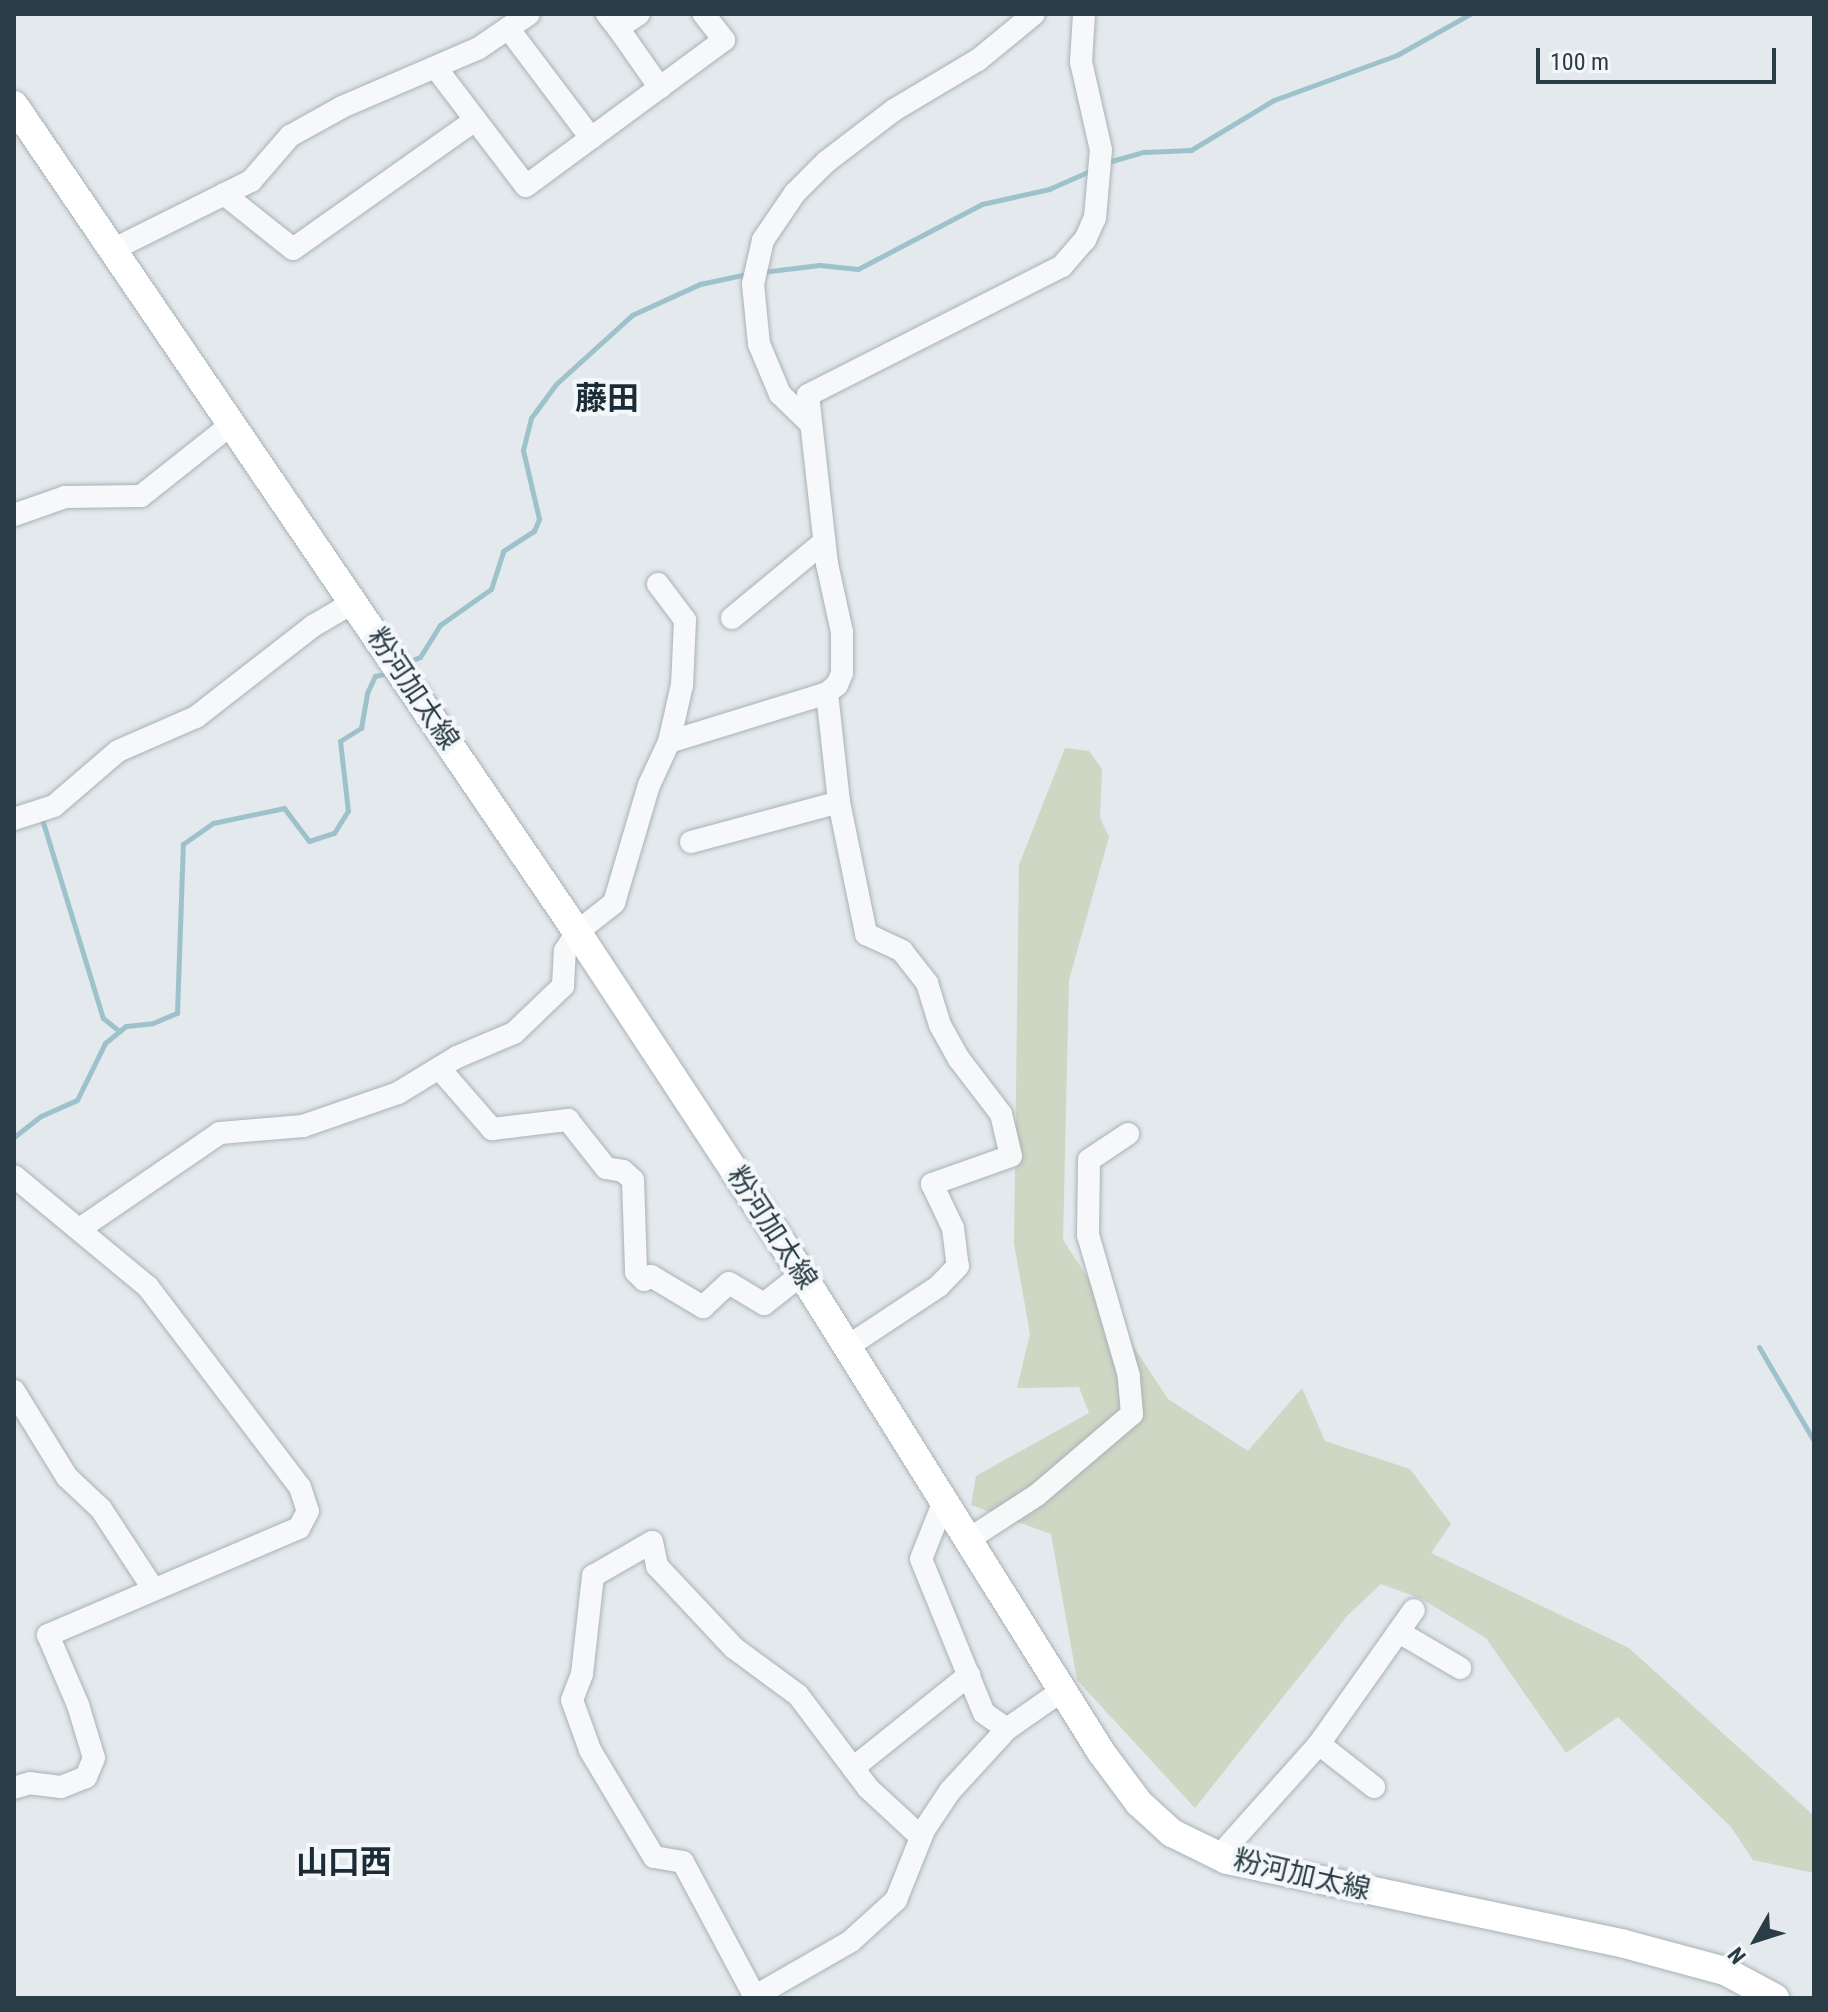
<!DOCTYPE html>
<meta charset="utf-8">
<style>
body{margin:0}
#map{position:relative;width:1828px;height:2012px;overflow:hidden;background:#e3e9ec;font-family:"Roboto Condensed","Noto Sans JP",sans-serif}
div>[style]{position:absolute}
.green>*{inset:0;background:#ced6c4}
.stream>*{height:5px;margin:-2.5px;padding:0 2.5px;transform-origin:2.5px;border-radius:2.5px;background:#9dc2cc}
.roads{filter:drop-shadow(0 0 2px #a8b2b7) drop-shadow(0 0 2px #a8b2b7)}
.minor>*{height:22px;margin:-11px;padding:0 11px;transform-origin:11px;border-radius:11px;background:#f6f8fa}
.major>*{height:28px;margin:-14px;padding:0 14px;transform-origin:14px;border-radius:14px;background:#fff}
span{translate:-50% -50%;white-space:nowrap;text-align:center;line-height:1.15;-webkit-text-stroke:8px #f3f7f9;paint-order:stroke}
.street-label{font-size:28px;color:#2a3c45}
.quarter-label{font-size:32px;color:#1c2c36;font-weight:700}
.frame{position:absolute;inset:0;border:16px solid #2a3c45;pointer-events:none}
.north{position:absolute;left:1716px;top:1900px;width:80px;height:80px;-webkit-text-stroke:6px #f3f7f9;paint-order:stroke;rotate:231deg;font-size:22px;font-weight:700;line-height:32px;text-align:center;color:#2a3c45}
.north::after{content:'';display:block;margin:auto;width:28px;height:36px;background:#2a3c45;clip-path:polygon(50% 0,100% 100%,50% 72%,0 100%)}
.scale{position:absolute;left:1536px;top:48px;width:240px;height:36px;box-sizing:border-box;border:4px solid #2a3c45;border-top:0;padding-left:10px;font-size:24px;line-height:28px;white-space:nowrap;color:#2a3c45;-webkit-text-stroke:6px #f3f7f9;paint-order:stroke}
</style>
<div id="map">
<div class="green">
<div style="clip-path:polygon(1065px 748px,1089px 751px,1102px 769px,1100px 818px,1109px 837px,1069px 980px,1063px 1240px,1168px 1399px,1248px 1451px,1302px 1388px,1325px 1441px,1410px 1469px,1451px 1524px,1431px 1553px,1629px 1648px,1814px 1816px,1814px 1873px,1753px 1860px,1731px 1827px,1618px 1717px,1566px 1753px,1486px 1638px,1422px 1599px,1381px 1584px,1348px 1615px,1195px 1808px,1077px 1680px,1051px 1534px,971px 1505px,976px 1476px,1089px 1413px,1079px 1387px,1017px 1388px,1030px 1334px,1014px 1243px,1019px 865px)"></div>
</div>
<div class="stream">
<div style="left:1108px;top:162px;width:37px;rotate:-16deg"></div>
<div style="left:1144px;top:152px;width:47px;rotate:-2.4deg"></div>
<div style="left:1191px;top:150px;width:97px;rotate:-31.1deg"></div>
<div style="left:1274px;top:100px;width:131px;rotate:-20.1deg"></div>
<div style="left:1397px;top:55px;width:84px;rotate:-29.3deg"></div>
<div style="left:761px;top:272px;width:59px;rotate:-6.8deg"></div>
<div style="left:820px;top:265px;width:38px;rotate:6deg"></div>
<div style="left:858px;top:269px;width:140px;rotate:-27.7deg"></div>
<div style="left:982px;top:204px;width:69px;rotate:-12.6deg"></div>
<div style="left:1049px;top:189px;width:47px;rotate:-23.8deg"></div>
<div style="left:408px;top:662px;width:13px;rotate:-23deg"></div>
<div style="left:420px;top:657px;width:38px;rotate:-58deg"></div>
<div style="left:440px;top:625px;width:62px;rotate:-35.2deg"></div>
<div style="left:491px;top:589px;width:40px;rotate:-72deg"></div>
<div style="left:503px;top:551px;width:37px;rotate:-33deg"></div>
<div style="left:534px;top:531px;width:13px;rotate:-67deg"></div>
<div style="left:539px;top:519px;width:71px;rotate:-103.1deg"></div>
<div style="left:523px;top:450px;width:33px;rotate:-76deg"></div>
<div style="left:531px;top:418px;width:42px;rotate:-53.7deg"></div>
<div style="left:556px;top:384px;width:103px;rotate:-42.2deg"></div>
<div style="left:632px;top:315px;width:75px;rotate:-24.5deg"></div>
<div style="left:700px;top:284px;width:48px;rotate:-12deg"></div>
<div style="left:42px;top:819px;width:208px;rotate:73deg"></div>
<div style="left:103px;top:1018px;width:21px;rotate:39deg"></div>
<div style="left:14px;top:1137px;width:34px;rotate:-38deg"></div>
<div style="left:41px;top:1116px;width:39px;rotate:-24deg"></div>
<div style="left:77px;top:1100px;width:64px;rotate:-63.8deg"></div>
<div style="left:105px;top:1043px;width:27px;rotate:-39deg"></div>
<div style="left:126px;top:1026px;width:27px;rotate:-6deg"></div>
<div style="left:153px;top:1023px;width:26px;rotate:-23deg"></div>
<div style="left:177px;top:1013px;width:169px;rotate:-88deg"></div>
<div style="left:183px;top:844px;width:37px;rotate:-35deg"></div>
<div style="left:213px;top:823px;width:73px;rotate:-11.9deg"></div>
<div style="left:284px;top:808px;width:41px;rotate:52.9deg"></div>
<div style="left:309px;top:841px;width:26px;rotate:-18deg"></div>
<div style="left:334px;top:833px;width:26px;rotate:-58deg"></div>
<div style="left:348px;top:811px;width:70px;rotate:-96.5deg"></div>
<div style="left:340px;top:741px;width:25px;rotate:-32deg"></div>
<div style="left:361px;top:728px;width:36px;rotate:-80deg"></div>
<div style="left:367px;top:693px;width:19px;rotate:-65deg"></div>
<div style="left:375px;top:676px;width:13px;rotate:-13deg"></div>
<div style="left:1759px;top:1347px;width:109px;rotate:59.7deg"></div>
</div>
<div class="roads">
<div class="minor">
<div style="left:607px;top:14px;width:18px;rotate:52deg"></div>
<div style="left:618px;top:28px;width:25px;rotate:-34deg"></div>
<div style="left:508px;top:28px;width:138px;rotate:53deg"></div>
<div style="left:618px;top:28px;width:73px;rotate:55deg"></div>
<div style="left:436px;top:68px;width:148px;rotate:52.7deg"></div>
<div style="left:526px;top:186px;width:246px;rotate:-36.4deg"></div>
<div style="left:724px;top:40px;width:33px;rotate:-128deg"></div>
<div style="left:224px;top:194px;width:88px;rotate:38.6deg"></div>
<div style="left:293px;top:249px;width:223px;rotate:-35.3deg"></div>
<div style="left:114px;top:249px;width:153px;rotate:-26.4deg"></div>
<div style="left:251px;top:181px;width:60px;rotate:-49.1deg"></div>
<div style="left:290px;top:136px;width:60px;rotate:-29.1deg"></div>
<div style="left:342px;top:107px;width:149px;rotate:-23.3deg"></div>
<div style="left:479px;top:48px;width:60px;rotate:-34.2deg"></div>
<div style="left:810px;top:423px;width:42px;rotate:-136deg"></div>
<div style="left:780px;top:394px;width:54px;rotate:-112.8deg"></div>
<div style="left:759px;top:344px;width:60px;rotate:-95.7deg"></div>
<div style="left:753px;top:284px;width:45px;rotate:-77.2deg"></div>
<div style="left:763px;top:240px;width:57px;rotate:-55.8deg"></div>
<div style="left:795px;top:193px;width:44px;rotate:-45deg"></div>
<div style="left:826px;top:162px;width:86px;rotate:-37.4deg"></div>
<div style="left:894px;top:110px;width:98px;rotate:-30.8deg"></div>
<div style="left:978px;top:60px;width:72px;rotate:-39.4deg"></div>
<div style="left:14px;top:515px;width:54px;rotate:-19.4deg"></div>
<div style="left:65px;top:497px;width:76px;rotate:-0.8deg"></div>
<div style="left:141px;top:496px;width:116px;rotate:-38.4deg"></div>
<div style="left:658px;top:584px;width:45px;rotate:53.1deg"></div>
<div style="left:685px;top:620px;width:65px;rotate:92.6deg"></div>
<div style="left:682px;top:685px;width:58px;rotate:102.8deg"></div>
<div style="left:732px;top:618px;width:119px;rotate:-39.6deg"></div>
<div style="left:827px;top:693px;width:110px;rotate:83.7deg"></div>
<div style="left:839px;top:802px;width:135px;rotate:78.4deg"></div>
<div style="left:866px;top:934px;width:40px;rotate:25deg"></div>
<div style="left:902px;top:951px;width:41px;rotate:52deg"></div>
<div style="left:927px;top:983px;width:44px;rotate:72.8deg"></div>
<div style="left:940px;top:1025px;width:39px;rotate:61deg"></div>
<div style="left:959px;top:1059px;width:69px;rotate:52.6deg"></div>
<div style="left:1001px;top:1114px;width:43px;rotate:76.6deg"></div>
<div style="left:1011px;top:1156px;width:84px;rotate:160.5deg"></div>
<div style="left:932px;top:1184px;width:49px;rotate:64.5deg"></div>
<div style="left:953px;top:1228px;width:38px;rotate:83deg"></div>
<div style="left:958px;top:1266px;width:28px;rotate:134deg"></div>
<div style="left:939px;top:1286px;width:110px;rotate:146.5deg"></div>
<div style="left:14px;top:819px;width:42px;rotate:-18deg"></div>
<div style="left:54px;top:806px;width:84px;rotate:-40.7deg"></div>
<div style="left:118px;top:751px;width:85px;rotate:-23.6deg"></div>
<div style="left:196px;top:717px;width:148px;rotate:-37.9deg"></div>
<div style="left:313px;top:626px;width:48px;rotate:-30.3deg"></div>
<div style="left:691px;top:842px;width:153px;rotate:-15.1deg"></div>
<div style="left:439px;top:1068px;width:81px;rotate:49deg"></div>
<div style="left:492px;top:1129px;width:77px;rotate:-6.8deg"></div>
<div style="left:568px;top:1120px;width:61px;rotate:51.6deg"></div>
<div style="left:606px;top:1168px;width:17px;rotate:10deg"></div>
<div style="left:623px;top:1171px;width:13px;rotate:42deg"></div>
<div style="left:633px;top:1180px;width:92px;rotate:88.1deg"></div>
<div style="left:636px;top:1272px;width:11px;rotate:45deg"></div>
<div style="left:644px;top:1280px;width:8px;rotate:-30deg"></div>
<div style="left:651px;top:1276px;width:61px;rotate:30.8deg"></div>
<div style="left:703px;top:1307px;width:35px;rotate:-43deg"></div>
<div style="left:729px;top:1283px;width:41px;rotate:31deg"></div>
<div style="left:764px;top:1304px;width:48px;rotate:-38.3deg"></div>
<div style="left:14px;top:1176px;width:174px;rotate:39.6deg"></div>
<div style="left:148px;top:1287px;width:251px;rotate:52.8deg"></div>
<div style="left:300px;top:1487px;width:25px;rotate:72deg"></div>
<div style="left:308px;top:1511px;width:19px;rotate:118deg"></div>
<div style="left:299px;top:1528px;width:273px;rotate:156.9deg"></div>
<div style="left:48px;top:1635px;width:76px;rotate:66.8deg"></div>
<div style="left:78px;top:1705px;width:55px;rotate:73.2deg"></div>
<div style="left:94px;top:1758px;width:21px;rotate:113deg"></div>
<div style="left:86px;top:1777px;width:27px;rotate:158deg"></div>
<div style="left:61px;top:1787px;width:31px;rotate:-173deg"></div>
<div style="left:30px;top:1783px;width:17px;rotate:163deg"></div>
<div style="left:81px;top:1228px;width:168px;rotate:-34.4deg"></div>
<div style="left:220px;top:1133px;width:83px;rotate:-4.8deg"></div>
<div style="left:303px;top:1126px;width:101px;rotate:-19.2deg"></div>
<div style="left:398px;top:1093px;width:69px;rotate:-31.4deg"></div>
<div style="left:457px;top:1057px;width:62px;rotate:-22.8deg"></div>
<div style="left:514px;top:1033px;width:68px;rotate:-43.8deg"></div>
<div style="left:563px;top:986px;width:35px;rotate:-87deg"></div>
<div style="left:565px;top:951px;width:22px;rotate:-58deg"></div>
<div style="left:577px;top:932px;width:47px;rotate:-38.1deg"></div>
<div style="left:614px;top:903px;width:123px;rotate:-73.5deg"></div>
<div style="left:649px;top:785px;width:47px;rotate:-65.1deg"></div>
<div style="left:669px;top:742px;width:165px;rotate:-17.2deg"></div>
<div style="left:827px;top:693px;width:13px;rotate:-39deg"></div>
<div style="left:837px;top:685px;width:13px;rotate:-67deg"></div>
<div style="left:842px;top:673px;width:41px;rotate:-90deg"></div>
<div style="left:842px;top:632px;width:70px;rotate:-102.4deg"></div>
<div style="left:827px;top:564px;width:170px;rotate:-96.4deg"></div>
<div style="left:808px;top:395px;width:285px;rotate:-26.9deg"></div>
<div style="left:1062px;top:266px;width:35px;rotate:-49deg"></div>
<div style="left:1085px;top:240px;width:24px;rotate:-66deg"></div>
<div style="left:1095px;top:218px;width:68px;rotate:-85deg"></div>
<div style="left:1101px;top:150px;width:90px;rotate:-102.8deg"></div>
<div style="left:1081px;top:62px;width:48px;rotate:-86.4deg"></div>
<div style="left:14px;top:1391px;width:101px;rotate:58.4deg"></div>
<div style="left:67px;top:1477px;width:47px;rotate:43.3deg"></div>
<div style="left:101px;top:1509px;width:93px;rotate:56.8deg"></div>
<div style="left:944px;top:1501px;width:62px;rotate:111.6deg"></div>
<div style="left:921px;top:1559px;width:166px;rotate:67.8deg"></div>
<div style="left:984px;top:1713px;width:28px;rotate:35deg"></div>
<div style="left:969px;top:1539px;width:81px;rotate:-32.9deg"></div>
<div style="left:1037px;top:1495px;width:125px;rotate:-40.5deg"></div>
<div style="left:1132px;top:1414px;width:38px;rotate:-95deg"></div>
<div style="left:1129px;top:1376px;width:147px;rotate:-106.2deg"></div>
<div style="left:1088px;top:1235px;width:75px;rotate:-89.2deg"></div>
<div style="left:1089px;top:1160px;width:47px;rotate:-33.7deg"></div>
<div style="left:1399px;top:1632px;width:71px;rotate:30.5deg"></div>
<div style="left:1319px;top:1744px;width:70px;rotate:38deg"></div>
<div style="left:853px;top:1768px;width:149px;rotate:-38.7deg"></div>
<div style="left:1219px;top:1856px;width:150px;rotate:-48.2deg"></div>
<div style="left:1319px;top:1744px;width:164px;rotate:-54.7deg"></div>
<div style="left:755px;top:1997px;width:153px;rotate:-118.1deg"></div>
<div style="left:683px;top:1862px;width:29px;rotate:-170deg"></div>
<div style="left:654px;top:1857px;width:125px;rotate:-120.9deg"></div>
<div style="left:590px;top:1750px;width:53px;rotate:-109.8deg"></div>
<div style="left:572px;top:1700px;width:28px;rotate:-69deg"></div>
<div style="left:582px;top:1674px;width:99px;rotate:-83.6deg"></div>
<div style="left:593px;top:1576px;width:68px;rotate:-30deg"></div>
<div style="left:652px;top:1542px;width:25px;rotate:78deg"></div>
<div style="left:657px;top:1566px;width:112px;rotate:46.8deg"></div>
<div style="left:734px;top:1648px;width:79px;rotate:36.3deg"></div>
<div style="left:798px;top:1695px;width:116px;rotate:53deg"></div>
<div style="left:868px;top:1788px;width:72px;rotate:42.8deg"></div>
<div style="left:752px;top:1998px;width:114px;rotate:-29.9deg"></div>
<div style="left:851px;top:1941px;width:61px;rotate:-42.3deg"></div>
<div style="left:896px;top:1900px;width:75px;rotate:-68.2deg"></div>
<div style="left:924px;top:1830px;width:47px;rotate:-56.3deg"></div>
<div style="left:950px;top:1791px;width:84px;rotate:-47.4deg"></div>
<div style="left:1007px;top:1729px;width:68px;rotate:-34.9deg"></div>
</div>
<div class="major">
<div style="left:14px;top:105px;width:1000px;rotate:55.75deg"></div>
<div style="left:577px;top:932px;width:380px;rotate:56.6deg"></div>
<div style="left:786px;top:1249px;width:593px;rotate:57.94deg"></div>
<div style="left:1101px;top:1752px;width:64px;rotate:53.3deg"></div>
<div style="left:1139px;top:1803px;width:45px;rotate:42.3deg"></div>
<div style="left:1172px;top:1833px;width:61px;rotate:26.1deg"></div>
<div style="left:1227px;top:1860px;width:403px;rotate:11.9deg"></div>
<div style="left:1621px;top:1943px;width:108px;rotate:15.1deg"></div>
<div style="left:1725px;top:1971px;width:57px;rotate:28.4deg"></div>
</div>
</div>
<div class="street-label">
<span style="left:413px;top:689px;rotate:56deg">粉河加太線</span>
<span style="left:772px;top:1228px;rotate:57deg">粉河加太線</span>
<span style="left:1302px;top:1875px;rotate:13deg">粉河加太線</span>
</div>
<div class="quarter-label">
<span style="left:607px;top:398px">藤田</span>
<span style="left:344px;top:1862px">山口西</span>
</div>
<div class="frame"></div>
<div class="north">N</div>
<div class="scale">100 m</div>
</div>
